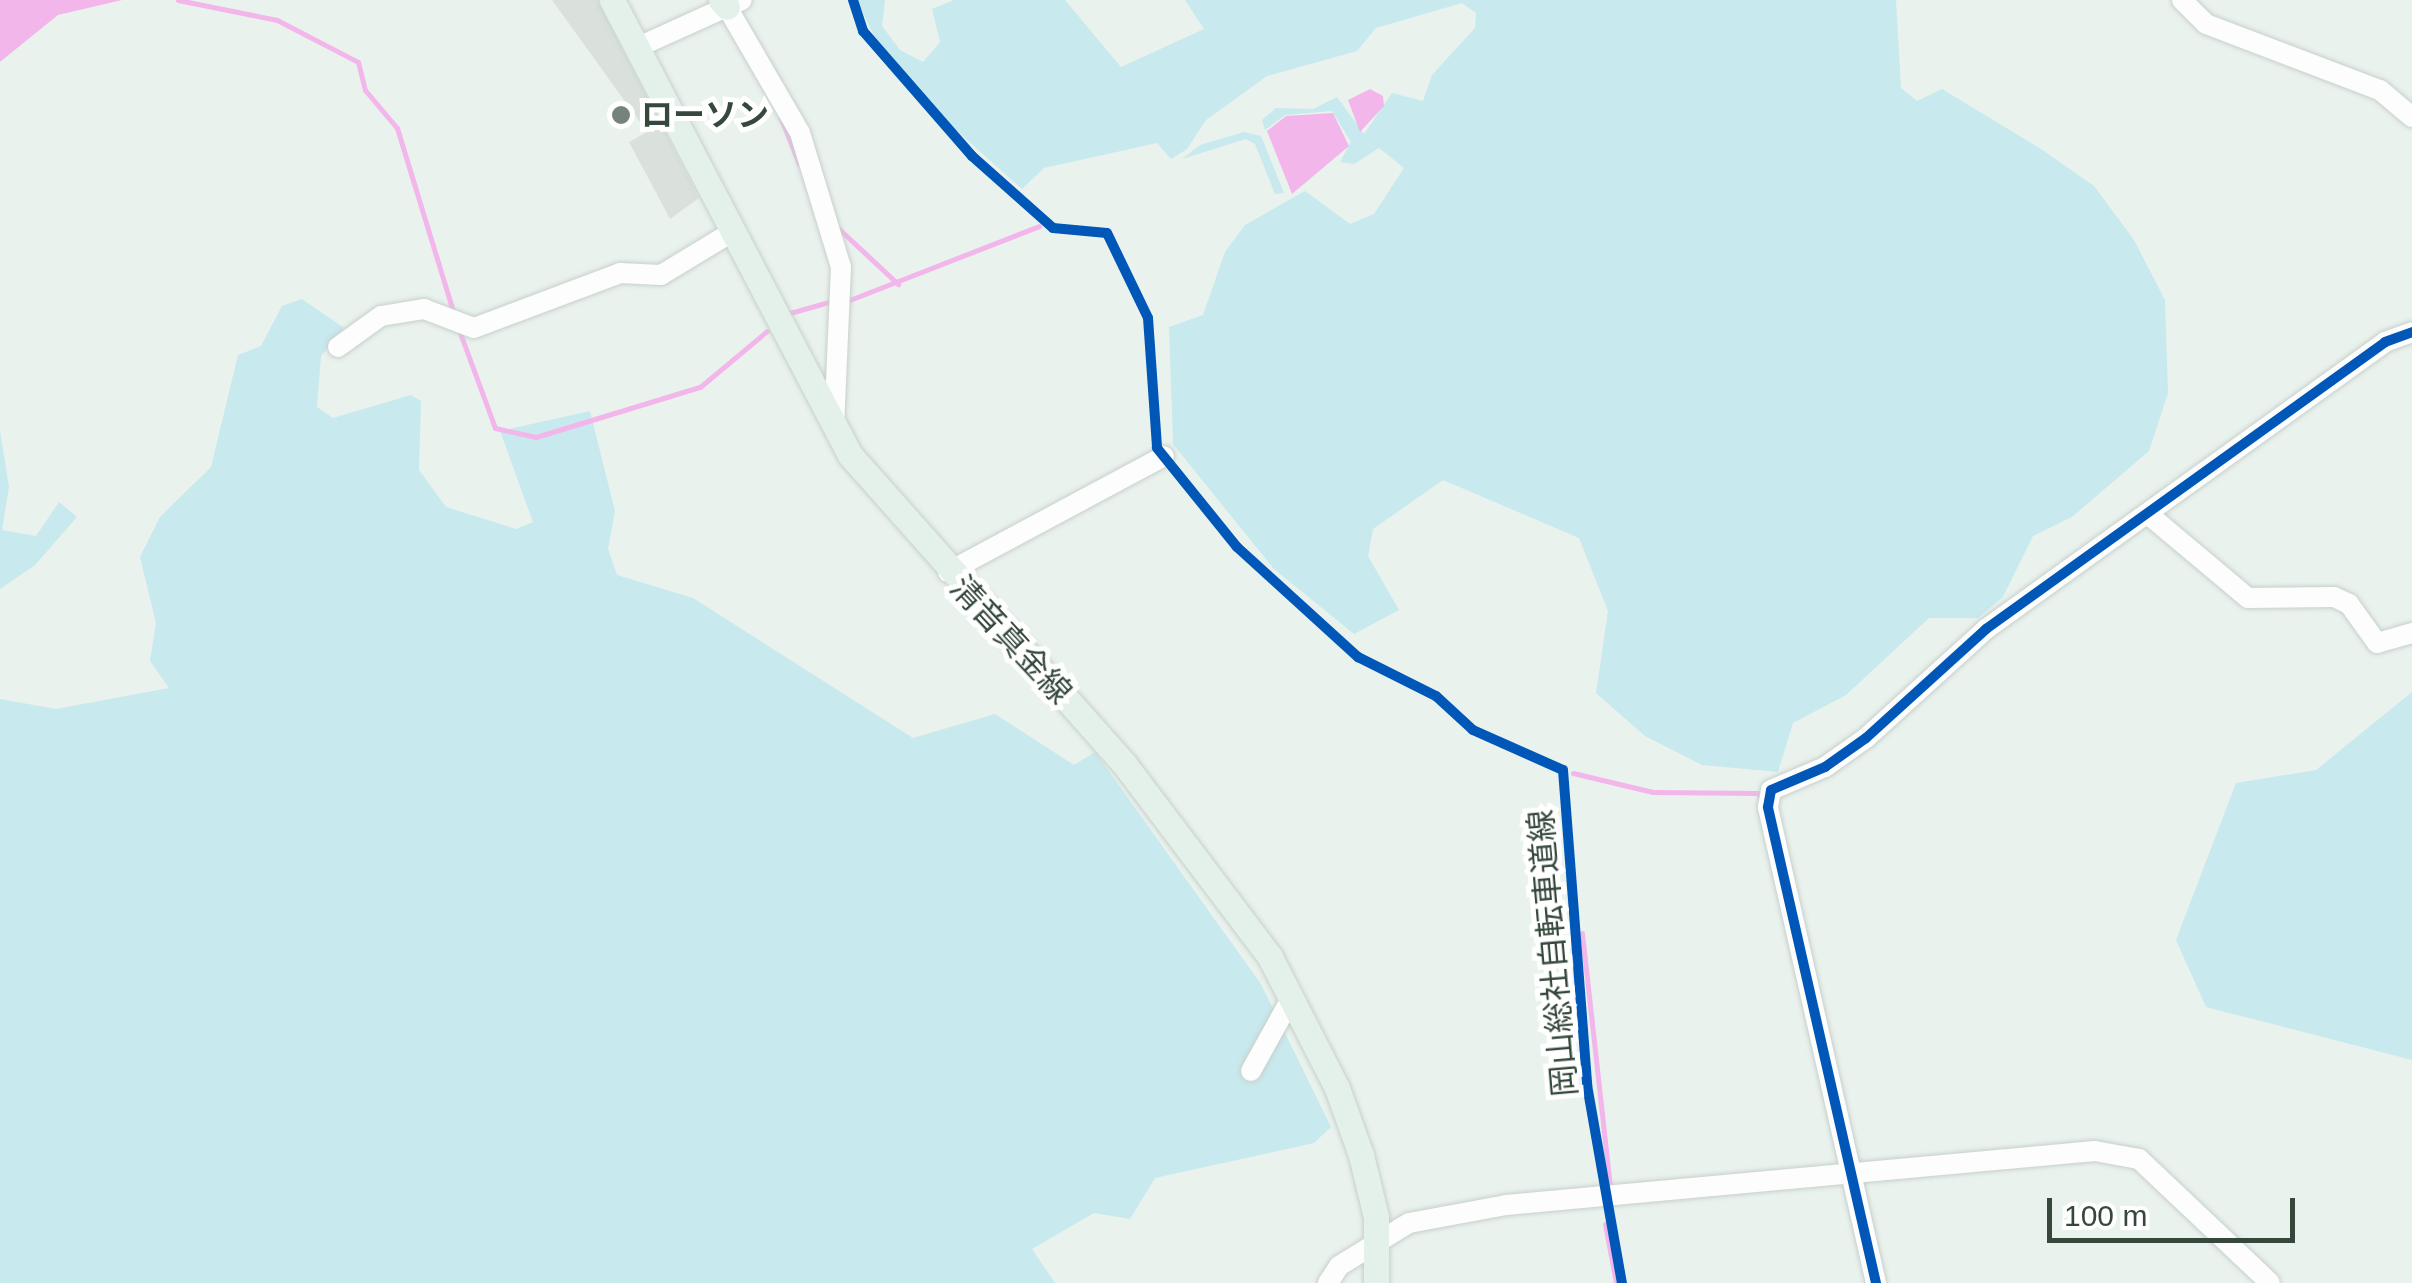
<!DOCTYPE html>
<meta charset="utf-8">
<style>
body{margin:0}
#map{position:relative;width:2412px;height:1283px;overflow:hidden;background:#eaf2ee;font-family:Helvetica,"Noto Sans JP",sans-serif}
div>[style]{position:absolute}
.green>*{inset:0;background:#c8e9ed}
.parking>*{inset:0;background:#dae1dd}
.water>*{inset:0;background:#f3b6eb}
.stream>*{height:5px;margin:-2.5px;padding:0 2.5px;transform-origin:2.5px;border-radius:2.5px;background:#f3b6eb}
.roads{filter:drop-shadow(0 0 2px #c7d0cb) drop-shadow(0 0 2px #c7d0cb)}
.minor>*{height:20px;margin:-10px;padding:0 10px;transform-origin:10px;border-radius:10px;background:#fcfdfc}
.major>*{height:25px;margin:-12.5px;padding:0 12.5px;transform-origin:12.5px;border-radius:12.5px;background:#e4f1ea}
.cycleway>*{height:10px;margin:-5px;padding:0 5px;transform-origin:5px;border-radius:5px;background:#0057b8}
.dots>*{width:28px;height:28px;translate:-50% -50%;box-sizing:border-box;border:5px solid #fff;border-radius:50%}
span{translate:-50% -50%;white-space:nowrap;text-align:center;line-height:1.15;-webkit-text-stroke:10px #fff;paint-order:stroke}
.poi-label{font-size:32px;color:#35483b;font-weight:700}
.left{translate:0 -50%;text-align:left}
.street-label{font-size:32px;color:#35483b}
.scale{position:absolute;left:2047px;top:1198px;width:248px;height:45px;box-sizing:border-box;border:5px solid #35483b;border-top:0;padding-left:12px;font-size:30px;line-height:35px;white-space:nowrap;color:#35483b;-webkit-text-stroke:8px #fff;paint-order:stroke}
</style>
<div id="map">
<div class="green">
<div style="clip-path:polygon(857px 0,885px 0,882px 26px,900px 50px,923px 62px,940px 42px,932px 9px,954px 0,1065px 0,1121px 67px,1204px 29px,1185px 0,1896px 0,1901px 88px,1917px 101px,1942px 89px,2041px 149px,2094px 186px,2134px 240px,2165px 300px,2168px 393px,2149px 451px,2072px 517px,2033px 536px,2003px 597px,1978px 618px,1929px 618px,1846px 695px,1793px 723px,1778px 772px,1702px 765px,1645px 736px,1596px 693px,1608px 611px,1579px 538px,1443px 480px,1373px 529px,1368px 556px,1399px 610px,1354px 634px,1274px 569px,1173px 444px,1169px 327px,1203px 315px,1225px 252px,1245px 225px,1305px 191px,1350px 224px,1374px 214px,1404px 168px,1379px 148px,1354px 164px,1340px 162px,1351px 142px,1332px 111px,1285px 115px,1265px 130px,1262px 120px,1276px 108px,1313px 109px,1337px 97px,1364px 134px,1392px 93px,1423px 101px,1432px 75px,1475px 28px,1476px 13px,1462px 3px,1376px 28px,1357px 51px,1267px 76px,1206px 120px,1187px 149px,1171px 159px,1157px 143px,1044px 168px,1022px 189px,947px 122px,874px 36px)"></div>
<div style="clip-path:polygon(1244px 132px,1261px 136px,1284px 193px,1275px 194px,1255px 144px,1246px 139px,1182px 159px,1200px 145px)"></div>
<div style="clip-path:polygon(302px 299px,344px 328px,321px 356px,317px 407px,333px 418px,411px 395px,421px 401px,419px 470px,446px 507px,516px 529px,533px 522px,500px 431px,590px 411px,615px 511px,608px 549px,617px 575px,693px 598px,913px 738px,995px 714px,1074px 765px,1095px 752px,1261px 984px,1331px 1127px,1314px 1143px,1155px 1178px,1130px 1219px,1094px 1213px,1032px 1249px,1055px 1283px,0 1283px,0 699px,56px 709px,169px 688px,150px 661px,156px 623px,140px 557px,160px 517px,211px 467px,238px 355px,261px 346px,282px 306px)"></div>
<div style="clip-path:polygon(0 431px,9px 487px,2px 530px,36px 536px,59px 502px,77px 517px,35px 565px,0 589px)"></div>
<div style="clip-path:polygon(2412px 692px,2412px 1060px,2206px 1007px,2176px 940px,2236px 783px,2316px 770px)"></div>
</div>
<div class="parking">
<div style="clip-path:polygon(552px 0,597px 0,699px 198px,670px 219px,629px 142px,647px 132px)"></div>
</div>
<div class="water">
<div style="clip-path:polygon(0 0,122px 0,58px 15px,0 62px)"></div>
<div style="clip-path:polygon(1370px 89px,1383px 96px,1384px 106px,1360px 132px,1348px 100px)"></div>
<div style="clip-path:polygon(1333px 113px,1349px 146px,1292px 194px,1267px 131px,1286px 116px)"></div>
</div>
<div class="stream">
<div style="left:178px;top:0;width:101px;rotate:11.4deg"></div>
<div style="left:277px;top:20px;width:91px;rotate:27.4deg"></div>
<div style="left:358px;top:62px;width:29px;rotate:76deg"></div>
<div style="left:365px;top:90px;width:50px;rotate:49.9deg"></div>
<div style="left:397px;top:128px;width:195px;rotate:73deg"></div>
<div style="left:781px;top:118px;width:49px;rotate:68.6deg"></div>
<div style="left:839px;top:229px;width:81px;rotate:43deg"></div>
<div style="left:847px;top:301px;width:206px;rotate:-21.3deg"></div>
<div style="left:790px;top:313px;width:48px;rotate:-15.8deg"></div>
<div style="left:459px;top:330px;width:104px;rotate:69.8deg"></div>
<div style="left:495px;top:428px;width:42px;rotate:12.4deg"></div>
<div style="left:536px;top:437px;width:171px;rotate:-17deg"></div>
<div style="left:700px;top:387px;width:87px;rotate:-39.9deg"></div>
<div style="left:1573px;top:773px;width:82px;rotate:13.4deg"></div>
<div style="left:1653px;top:792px;width:105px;rotate:0.5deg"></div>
<div style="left:1758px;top:793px;width:9px;rotate:63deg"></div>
<div style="left:1582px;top:933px;width:256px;rotate:83.7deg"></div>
<div style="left:1605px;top:1224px;width:60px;rotate:79.4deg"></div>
</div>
<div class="roads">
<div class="minor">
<div style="left:2182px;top:0;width:34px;rotate:45deg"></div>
<div style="left:2206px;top:24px;width:186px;rotate:20.8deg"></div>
<div style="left:2380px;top:90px;width:42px;rotate:40.2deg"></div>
<div style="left:727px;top:7px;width:146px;rotate:59.9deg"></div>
<div style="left:800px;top:133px;width:140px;rotate:73deg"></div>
<div style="left:841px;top:267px;width:160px;rotate:92.5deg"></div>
<div style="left:636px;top:48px;width:116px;rotate:-24.4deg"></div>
<div style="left:338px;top:347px;width:53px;rotate:-35.8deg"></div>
<div style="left:381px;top:316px;width:44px;rotate:-9.2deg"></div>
<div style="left:424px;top:309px;width:53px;rotate:20.8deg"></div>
<div style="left:474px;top:328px;width:156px;rotate:-20.6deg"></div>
<div style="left:620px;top:273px;width:41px;rotate:2.8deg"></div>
<div style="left:661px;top:275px;width:83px;rotate:-31.2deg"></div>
<div style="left:2149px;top:515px;width:129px;rotate:40deg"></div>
<div style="left:2248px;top:598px;width:86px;rotate:-0.7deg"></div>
<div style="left:2334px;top:597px;width:17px;rotate:25deg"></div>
<div style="left:2349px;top:604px;width:48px;rotate:54.3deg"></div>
<div style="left:2377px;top:643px;width:36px;rotate:-16deg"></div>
<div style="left:948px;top:572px;width:245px;rotate:-28.2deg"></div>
<div style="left:1251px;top:1071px;width:85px;rotate:-61deg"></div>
<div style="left:1328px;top:1283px;width:20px;rotate:-57deg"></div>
<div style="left:1339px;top:1266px;width:82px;rotate:-31.6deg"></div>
<div style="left:1409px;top:1223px;width:99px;rotate:-10.5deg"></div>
<div style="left:1506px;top:1205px;width:591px;rotate:-5.24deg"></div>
<div style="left:2095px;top:1151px;width:45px;rotate:10.3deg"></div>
<div style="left:2139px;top:1159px;width:180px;rotate:43.4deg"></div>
<div style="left:1876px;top:1283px;width:488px;rotate:-102.8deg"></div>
<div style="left:1768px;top:807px;width:17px;rotate:-80deg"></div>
<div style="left:1771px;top:790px;width:59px;rotate:-23.1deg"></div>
<div style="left:1825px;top:767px;width:50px;rotate:-35.3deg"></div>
<div style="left:1866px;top:738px;width:162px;rotate:-42.2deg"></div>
<div style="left:1986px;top:629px;width:491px;rotate:-35.7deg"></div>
<div style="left:2385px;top:342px;width:29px;rotate:-20deg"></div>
</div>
<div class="major">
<div style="left:612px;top:0;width:513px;rotate:62.39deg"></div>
<div style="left:850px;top:455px;width:414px;rotate:48.4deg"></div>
<div style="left:1125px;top:765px;width:241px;rotate:52.9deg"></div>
<div style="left:1270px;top:957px;width:147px;rotate:62.9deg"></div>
<div style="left:1337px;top:1088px;width:71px;rotate:70.3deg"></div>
<div style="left:1361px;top:1155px;width:64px;rotate:76.4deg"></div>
<div style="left:1376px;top:1217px;width:66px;rotate:90deg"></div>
<div style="left:721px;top:0;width:9px;rotate:49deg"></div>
</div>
</div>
<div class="cycleway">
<div style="left:853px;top:0;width:33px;rotate:72deg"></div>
<div style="left:863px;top:31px;width:166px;rotate:48.9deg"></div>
<div style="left:972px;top:156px;width:108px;rotate:41.6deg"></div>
<div style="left:1053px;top:228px;width:54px;rotate:5.3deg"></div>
<div style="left:1107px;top:233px;width:94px;rotate:64.2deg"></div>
<div style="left:1148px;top:318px;width:130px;rotate:86deg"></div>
<div style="left:1157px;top:448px;width:127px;rotate:51.1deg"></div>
<div style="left:1237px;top:547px;width:164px;rotate:42.3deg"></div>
<div style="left:1358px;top:657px;width:87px;rotate:26.6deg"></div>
<div style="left:1436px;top:696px;width:50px;rotate:42.6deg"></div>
<div style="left:1473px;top:730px;width:98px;rotate:24deg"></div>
<div style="left:1563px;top:770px;width:316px;rotate:85.6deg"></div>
<div style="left:1587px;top:1085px;width:201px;rotate:80deg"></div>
<div style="left:1876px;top:1283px;width:488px;rotate:-102.8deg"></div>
<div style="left:1768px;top:807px;width:17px;rotate:-80deg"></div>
<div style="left:1771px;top:790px;width:59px;rotate:-23.1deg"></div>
<div style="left:1825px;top:767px;width:50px;rotate:-35.3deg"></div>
<div style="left:1866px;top:738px;width:162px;rotate:-42.2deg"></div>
<div style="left:1986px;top:629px;width:491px;rotate:-35.7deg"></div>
<div style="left:2385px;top:342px;width:29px;rotate:-20deg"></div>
</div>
<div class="dots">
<div style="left:621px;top:115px;background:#74847a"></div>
</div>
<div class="poi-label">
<span class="left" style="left:641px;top:115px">ローソン</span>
</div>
<div class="street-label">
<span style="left:1011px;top:640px;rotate:47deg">清音真金線</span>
<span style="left:1553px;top:953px;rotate:-95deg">岡山総社自転車道線</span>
</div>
<div class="scale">100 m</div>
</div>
